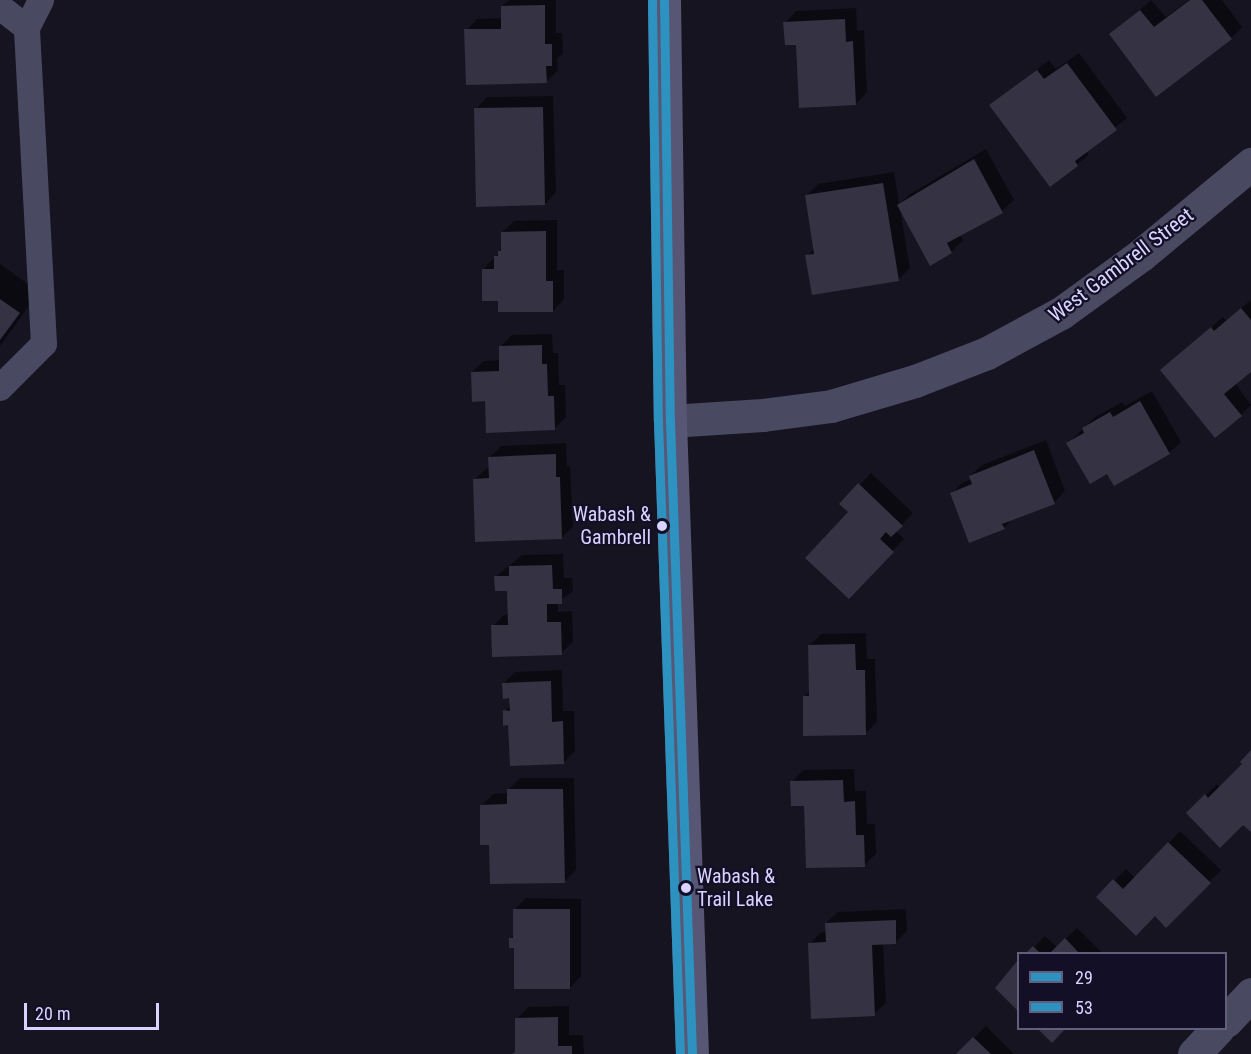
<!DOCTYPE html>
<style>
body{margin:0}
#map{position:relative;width:1251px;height:1054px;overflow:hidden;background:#161421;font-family:"Roboto Condensed",sans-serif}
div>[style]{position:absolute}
.shadow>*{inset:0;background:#0007}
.building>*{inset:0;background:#343243}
.service>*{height:26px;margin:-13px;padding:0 13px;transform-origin:13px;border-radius:13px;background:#4a4962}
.minor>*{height:33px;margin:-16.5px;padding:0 16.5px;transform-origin:16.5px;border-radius:16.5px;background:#4a4962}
.tertiary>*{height:33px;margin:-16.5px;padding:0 16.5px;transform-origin:16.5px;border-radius:16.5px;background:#4a4962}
.secondary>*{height:33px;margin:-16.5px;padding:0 16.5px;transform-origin:16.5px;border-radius:16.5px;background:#575674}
.bus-1>*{height:9px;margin:-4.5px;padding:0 4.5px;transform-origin:4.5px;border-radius:4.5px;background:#2d92c0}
.bus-2>*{height:9px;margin:-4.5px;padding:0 4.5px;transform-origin:4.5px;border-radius:4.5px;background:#2d92c0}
.dots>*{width:16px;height:16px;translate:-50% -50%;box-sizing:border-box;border:3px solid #130f26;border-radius:50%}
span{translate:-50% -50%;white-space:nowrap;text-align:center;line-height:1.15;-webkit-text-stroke:4.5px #130f26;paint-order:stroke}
.bus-label{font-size:20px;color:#d9d4ff}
.right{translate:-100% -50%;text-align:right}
.left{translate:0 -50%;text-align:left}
.street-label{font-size:21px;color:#d9d4ff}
.legend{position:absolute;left:1017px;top:952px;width:210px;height:78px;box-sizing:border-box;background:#130f26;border:2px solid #625e7d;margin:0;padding:8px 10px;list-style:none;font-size:18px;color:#d9d4ff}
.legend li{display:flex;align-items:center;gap:12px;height:30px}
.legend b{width:30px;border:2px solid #625e7d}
.scale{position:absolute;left:24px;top:1003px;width:135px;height:27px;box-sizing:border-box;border:3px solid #d9d4ff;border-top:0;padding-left:8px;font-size:18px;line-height:21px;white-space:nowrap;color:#d9d4ff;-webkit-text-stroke:4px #130f26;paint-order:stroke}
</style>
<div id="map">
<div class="shadow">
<div style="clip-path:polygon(509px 0,556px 0,556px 33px,562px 33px,563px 53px,557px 59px,558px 70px,546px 82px,466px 30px,477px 19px,502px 18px,502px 6px)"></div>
<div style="clip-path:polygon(1151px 0,1166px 17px,1189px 0,1222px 0,1242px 27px,1231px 38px,1111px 34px)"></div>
<div style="clip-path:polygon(856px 8px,857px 31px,864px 30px,867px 92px,856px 104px,797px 43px,785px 23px,796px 11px)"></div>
<div style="clip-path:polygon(1079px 53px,1127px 118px,1086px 151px,1089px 154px,1077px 165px,991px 106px,1049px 60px,1056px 69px)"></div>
<div style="clip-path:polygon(553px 96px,556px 192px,545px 204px,476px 109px,487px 97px)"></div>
<div style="clip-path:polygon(986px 149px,1014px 200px,1002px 211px,960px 235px,963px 240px,951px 252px,900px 209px,910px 268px,899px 279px,807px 256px,815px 248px,806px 196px,818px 184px,894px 172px,899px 204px,910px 194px)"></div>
<div style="clip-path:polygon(557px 220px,557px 270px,564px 270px,564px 299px,553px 311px,500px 300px,483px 269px,500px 252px,502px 232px,514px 221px)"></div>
<div style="clip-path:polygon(0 264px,39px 292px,0 346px)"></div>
<div style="clip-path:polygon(1251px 300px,1251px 370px,1235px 383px,1251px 405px,1241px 415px,1162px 370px,1223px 317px,1226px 321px)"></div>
<div style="clip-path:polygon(552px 334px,553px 353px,558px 353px,559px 385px,565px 385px,566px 417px,554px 429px,487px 400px,472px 372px,484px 361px,501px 360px,501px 346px,512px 335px)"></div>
<div style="clip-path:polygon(1152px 391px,1181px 442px,1169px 453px,1108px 472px,1068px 443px,1095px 417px,1122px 402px,1125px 406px)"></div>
<div style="clip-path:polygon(1046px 440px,1065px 491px,1054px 503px,1013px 518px,1004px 528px,952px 493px,963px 482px,972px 479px,970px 476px,982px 465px)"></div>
<div style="clip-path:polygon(566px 443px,567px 466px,570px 466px,573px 526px,561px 538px,474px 480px,486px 469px,490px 468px,490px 457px,501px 446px)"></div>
<div style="clip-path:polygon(871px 473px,913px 513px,896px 531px,904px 539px,849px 597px,850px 512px,841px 504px)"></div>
<div style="clip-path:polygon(563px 554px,564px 578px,572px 578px,573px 591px,558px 602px,558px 612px,572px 611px,573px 642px,561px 653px,493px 626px,504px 615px,509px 614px,508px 589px,495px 577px,522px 555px)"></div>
<div style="clip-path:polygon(866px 633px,867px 659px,875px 659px,877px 722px,865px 734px,805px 696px,811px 690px,810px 645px,821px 634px)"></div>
<div style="clip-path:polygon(562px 670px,563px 711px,574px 711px,575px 751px,563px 763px,510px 724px,505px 711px,511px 705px,510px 696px,504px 683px,515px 672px)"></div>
<div style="clip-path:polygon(1251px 752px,1251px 830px,1243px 823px,1188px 813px,1217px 784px,1221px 788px,1244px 764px)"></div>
<div style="clip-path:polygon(854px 769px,855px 791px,866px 791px,867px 824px,875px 824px,876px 854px,864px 865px,806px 804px,792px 782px,803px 770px)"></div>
<div style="clip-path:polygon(520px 778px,574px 778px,576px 870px,564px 882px,491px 843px,481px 806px,493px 794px,508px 793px,508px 790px)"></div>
<div style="clip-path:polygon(1180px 831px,1221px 870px,1166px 926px,1155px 914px,1098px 897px,1126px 869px,1135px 878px)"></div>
<div style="clip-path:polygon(526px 898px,581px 899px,581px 976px,570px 988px,516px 947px,511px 938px,514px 935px,514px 910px)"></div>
<div style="clip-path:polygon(906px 909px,907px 931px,896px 942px,883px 943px,886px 1003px,874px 1014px,810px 944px,821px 932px,827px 932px,826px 923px,838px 912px)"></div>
<div style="clip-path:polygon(1077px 928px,1103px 954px,1028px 954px,1045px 936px,1057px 947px)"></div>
<div style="clip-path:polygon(1018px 965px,1018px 1009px,998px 988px)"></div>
<div style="clip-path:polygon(569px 1006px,569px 1035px,583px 1035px,584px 1054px,515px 1054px,517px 1019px,528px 1007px)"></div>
<div style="clip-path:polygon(986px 1026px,1014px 1054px,958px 1054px)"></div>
</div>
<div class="building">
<div style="clip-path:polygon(1190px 0,1202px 0,1232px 39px,1156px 97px,1109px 34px,1140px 10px,1154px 27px)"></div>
<div style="clip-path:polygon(545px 5px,545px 44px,552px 44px,552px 66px,546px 66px,547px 83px,466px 85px,464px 29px,501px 29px,501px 6px)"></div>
<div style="clip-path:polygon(845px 19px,846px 42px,853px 41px,856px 105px,799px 108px,796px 45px,785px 45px,783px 22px)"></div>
<div style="clip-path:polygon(1067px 63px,1117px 130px,1075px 161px,1078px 166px,1050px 187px,989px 105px,1037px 70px,1044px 79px)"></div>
<div style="clip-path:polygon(543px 107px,545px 205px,476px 207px,474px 108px)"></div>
<div style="clip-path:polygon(974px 159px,1003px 213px,947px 243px,952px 253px,930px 266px,897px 205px)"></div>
<div style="clip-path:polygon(883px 183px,899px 281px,812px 295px,805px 255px,814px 254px,805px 195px)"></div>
<div style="clip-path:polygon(546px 231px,546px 281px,553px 281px,553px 312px,498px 312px,498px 301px,482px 301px,482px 269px,494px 269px,494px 256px,498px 256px,498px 251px,501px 251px,501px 232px)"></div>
<div style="clip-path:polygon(0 299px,20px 313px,0 340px)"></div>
<div style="clip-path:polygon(1241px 308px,1251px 320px,1251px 372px,1224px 394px,1242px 416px,1215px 438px,1160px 370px,1211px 327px,1214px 331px)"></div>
<div style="clip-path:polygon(542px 345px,542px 364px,547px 364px,548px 396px,554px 396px,555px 430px,486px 433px,485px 401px,472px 402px,471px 372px,499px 371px,499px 346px)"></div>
<div style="clip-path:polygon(1140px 401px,1170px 454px,1114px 486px,1107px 474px,1090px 484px,1066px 443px,1084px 433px,1082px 428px,1110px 412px,1113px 417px)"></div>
<div style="clip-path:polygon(1034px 450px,1055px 504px,1002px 524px,1005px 529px,969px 543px,950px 493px,972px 484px,969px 476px)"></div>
<div style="clip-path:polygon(556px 454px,556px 477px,560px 477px,562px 539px,475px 542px,473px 479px,489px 478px,488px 457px)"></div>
<div style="clip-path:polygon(858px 483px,903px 526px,891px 537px,886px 532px,880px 539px,894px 552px,849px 599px,805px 558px,848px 512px,839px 504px)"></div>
<div style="clip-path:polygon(552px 565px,553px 589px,562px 589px,562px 604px,547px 604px,547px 622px,561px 622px,562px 655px,492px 657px,491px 625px,508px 625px,507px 591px,495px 591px,494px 576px,509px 576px,509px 566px)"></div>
<div style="clip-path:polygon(855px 644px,856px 670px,865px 670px,866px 735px,803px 736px,803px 696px,809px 696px,808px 645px)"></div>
<div style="clip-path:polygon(551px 681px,552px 722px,563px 721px,564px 764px,510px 766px,508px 725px,503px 726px,503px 710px,510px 711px,509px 698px,503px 699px,502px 683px)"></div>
<div style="clip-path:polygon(1251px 750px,1251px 832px,1243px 825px,1220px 848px,1186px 813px,1205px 794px,1208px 798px,1242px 764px,1240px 762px)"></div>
<div style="clip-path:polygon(843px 780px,844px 802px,855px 801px,856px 835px,864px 835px,865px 867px,806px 868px,804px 806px,791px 806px,790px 781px)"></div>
<div style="clip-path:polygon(507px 789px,563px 789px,565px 883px,490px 884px,489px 845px,480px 845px,480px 805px,507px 804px)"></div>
<div style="clip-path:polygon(1168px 842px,1211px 883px,1166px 928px,1155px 916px,1136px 936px,1096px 897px,1113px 879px,1123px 889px)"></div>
<div style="clip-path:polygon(513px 909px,570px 909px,570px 989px,514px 989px,514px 948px,509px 948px,509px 938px,513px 938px)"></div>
<div style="clip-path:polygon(896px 920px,896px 944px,872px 945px,875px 1016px,811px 1019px,808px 943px,826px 942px,825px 923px)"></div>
<div style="clip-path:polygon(1065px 938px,1080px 954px,1049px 954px)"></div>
<div style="clip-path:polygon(1033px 946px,1041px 954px,1025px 954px)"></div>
<div style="clip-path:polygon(1018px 960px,1018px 1011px,995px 988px)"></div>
<div style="clip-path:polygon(558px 1017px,558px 1046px,572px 1046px,572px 1054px,512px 1054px,515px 1052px,515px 1018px)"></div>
<div style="clip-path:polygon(1037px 1028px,1066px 1028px,1052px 1043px)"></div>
<div style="clip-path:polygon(973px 1037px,991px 1054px,956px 1054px)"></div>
</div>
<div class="service">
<div style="left:0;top:7px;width:34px;rotate:38deg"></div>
<div style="left:27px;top:28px;width:31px;rotate:-63deg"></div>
<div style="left:0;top:388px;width:62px;rotate:-45deg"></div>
<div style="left:44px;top:344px;width:316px;rotate:-93.1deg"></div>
</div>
<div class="minor">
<div style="left:1226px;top:1021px;width:37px;rotate:-47deg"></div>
<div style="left:1194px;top:1054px;width:35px;rotate:-47deg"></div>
</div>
<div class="tertiary">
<div style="left:670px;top:421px;width:93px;rotate:-3.7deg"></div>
<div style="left:763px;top:415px;width:69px;rotate:-7.5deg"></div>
<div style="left:831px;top:406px;width:88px;rotate:-16.6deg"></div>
<div style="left:915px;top:381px;width:77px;rotate:-21.3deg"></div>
<div style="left:987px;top:353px;width:84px;rotate:-28.4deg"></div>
<div style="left:1061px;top:313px;width:99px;rotate:-35.9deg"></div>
<div style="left:1141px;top:255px;width:143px;rotate:-39.6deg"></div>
</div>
<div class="secondary">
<div style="left:664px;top:0;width:421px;rotate:89.2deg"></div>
<div style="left:670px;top:421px;width:633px;rotate:88.01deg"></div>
</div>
<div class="bus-1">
<div style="left:664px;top:0;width:421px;rotate:89.2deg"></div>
<div style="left:670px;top:421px;width:633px;rotate:88.01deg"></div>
</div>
<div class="bus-2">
<div style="left:652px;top:0;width:421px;rotate:89.2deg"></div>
<div style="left:658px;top:421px;width:633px;rotate:88.01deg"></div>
</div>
<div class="dots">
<div style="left:662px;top:526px;background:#d9d4ff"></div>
<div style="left:686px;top:888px;background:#d9d4ff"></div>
</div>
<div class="bus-label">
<span class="right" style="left:651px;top:526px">Wabash &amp;<br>Gambrell</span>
<span class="left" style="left:697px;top:888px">Wabash &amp;<br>Trail Lake</span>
</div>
<div class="street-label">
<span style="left:1121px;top:265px;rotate:-37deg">West Gambrell Street</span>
</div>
<ul class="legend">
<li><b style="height:8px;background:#2d92c0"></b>29</li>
<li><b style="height:8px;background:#2d92c0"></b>53</li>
</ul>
<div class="scale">20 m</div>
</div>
